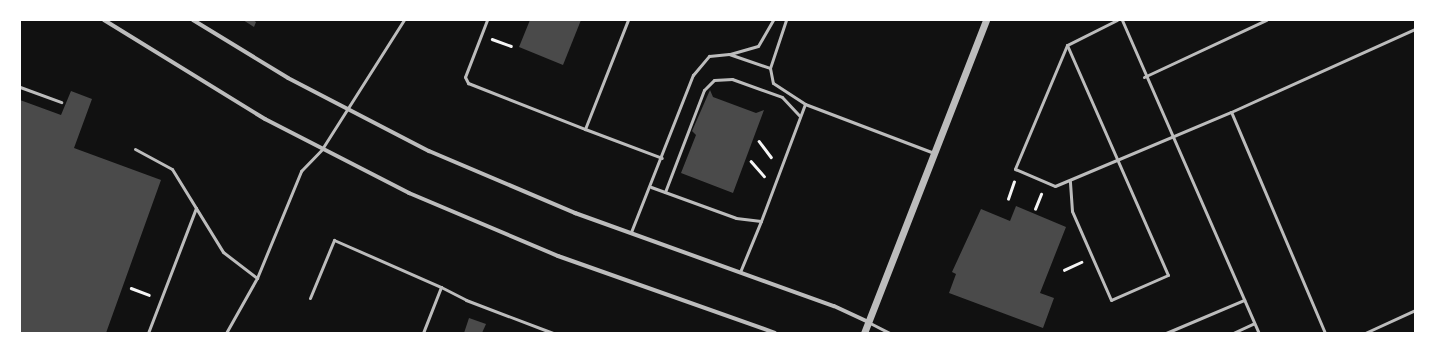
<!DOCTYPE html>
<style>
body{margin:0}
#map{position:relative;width:1435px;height:353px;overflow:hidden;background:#111;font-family:"Noto Sans",sans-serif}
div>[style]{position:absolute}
.building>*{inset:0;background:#4a4a4a}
.path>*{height:2.5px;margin:-1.25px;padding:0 1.25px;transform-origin:1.25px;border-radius:1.25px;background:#f5f5f5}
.service>*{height:3px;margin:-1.5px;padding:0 1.5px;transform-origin:1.5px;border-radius:1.5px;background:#bcbcbc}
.minor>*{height:4px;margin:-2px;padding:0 2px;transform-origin:2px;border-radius:2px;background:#bcbcbc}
.tertiary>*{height:7px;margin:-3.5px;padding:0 3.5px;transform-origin:3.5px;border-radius:3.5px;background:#bcbcbc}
span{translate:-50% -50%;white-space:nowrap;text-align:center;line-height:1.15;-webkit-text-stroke:3.5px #fff;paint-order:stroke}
.frame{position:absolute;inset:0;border:21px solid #fff;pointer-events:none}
</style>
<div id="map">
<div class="building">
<div style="clip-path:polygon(243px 20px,253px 20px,256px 22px,254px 27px)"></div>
<div style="clip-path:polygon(530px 20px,581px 20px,563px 65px,519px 47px)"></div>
<div style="clip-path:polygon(710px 90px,713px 97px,756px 113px,764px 110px,733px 193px,681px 173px,696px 135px,692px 131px)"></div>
<div style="clip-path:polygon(71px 91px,92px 99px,74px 148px,161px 180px,106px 333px,20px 333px,20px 100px,61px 115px)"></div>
<div style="clip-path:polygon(1016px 206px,1066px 227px,1040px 293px,1054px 298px,1043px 328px,949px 293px,956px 274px,952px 272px,981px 209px,1010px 221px)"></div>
<div style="clip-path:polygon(469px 318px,486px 324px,482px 333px,464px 333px)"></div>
</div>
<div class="path">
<div style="left:492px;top:39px;width:20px;rotate:20deg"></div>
<div style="left:759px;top:141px;width:20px;rotate:53deg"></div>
<div style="left:751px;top:161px;width:20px;rotate:49deg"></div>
<div style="left:1008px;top:199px;width:18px;rotate:-71deg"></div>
<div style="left:1035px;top:209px;width:16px;rotate:-68deg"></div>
<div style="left:1064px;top:270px;width:19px;rotate:-25deg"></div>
<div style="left:131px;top:288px;width:19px;rotate:21deg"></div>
</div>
<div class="service">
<div style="left:487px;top:20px;width:61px;rotate:111.1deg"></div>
<div style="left:465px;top:77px;width:7px;rotate:63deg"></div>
<div style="left:468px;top:83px;width:126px;rotate:21.5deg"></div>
<div style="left:585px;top:129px;width:117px;rotate:-68.5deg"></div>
<div style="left:786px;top:20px;width:51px;rotate:108.4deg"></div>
<div style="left:770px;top:68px;width:15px;rotate:79deg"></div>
<div style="left:773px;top:83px;width:38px;rotate:33deg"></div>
<div style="left:805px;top:104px;width:138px;rotate:20.8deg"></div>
<div style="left:1117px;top:20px;width:56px;rotate:153.4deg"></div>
<div style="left:1067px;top:45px;width:134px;rotate:112.8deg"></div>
<div style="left:1015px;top:169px;width:43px;rotate:23deg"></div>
<div style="left:1055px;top:186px;width:191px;rotate:-22.8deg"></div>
<div style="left:1122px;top:20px;width:342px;rotate:66.4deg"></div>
<div style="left:1067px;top:45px;width:251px;rotate:66.3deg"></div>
<div style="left:1168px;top:275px;width:62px;rotate:156.3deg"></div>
<div style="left:1111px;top:300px;width:97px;rotate:-113.7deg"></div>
<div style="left:1072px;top:211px;width:30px;rotate:-94deg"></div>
<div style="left:730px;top:54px;width:29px;rotate:-16deg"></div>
<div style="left:758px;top:46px;width:30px;rotate:-60deg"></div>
<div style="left:1144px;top:77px;width:135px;rotate:-25deg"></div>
<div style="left:20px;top:87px;width:44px;rotate:20.1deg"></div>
<div style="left:585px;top:129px;width:82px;rotate:20.6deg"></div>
<div style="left:135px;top:149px;width:42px;rotate:28.4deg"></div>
<div style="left:172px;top:169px;width:97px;rotate:58.4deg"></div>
<div style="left:223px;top:252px;width:43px;rotate:37.4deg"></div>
<div style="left:651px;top:187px;width:90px;rotate:20deg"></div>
<div style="left:736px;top:218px;width:25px;rotate:7deg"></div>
<div style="left:761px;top:221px;width:125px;rotate:-69.4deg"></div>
<div style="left:665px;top:192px;width:109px;rotate:-69.1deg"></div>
<div style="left:704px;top:90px;width:14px;rotate:-45deg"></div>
<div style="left:714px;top:80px;width:18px;rotate:-3deg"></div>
<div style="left:732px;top:79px;width:53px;rotate:19.8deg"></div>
<div style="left:782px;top:97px;width:25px;rotate:47deg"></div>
<div style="left:631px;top:232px;width:169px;rotate:-68.5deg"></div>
<div style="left:693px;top:75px;width:25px;rotate:-50deg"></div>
<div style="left:709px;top:56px;width:20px;rotate:-6deg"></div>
<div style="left:729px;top:54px;width:43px;rotate:18.9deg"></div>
<div style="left:740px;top:272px;width:55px;rotate:-67.6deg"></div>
<div style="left:441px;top:287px;width:28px;rotate:27deg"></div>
<div style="left:466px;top:300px;width:93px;rotate:20.8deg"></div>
<div style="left:310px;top:298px;width:63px;rotate:-67.5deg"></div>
<div style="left:334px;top:240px;width:117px;rotate:23.7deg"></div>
<div style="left:441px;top:287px;width:49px;rotate:111.4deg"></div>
<div style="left:868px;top:322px;width:25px;rotate:27deg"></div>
<div style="left:148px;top:333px;width:134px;rotate:-69deg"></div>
<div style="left:226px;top:333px;width:63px;rotate:-60.6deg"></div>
<div style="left:257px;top:278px;width:116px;rotate:-67.6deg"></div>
<div style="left:301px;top:171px;width:30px;rotate:-46deg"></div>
<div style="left:322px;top:149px;width:153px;rotate:-57.6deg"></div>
<div style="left:1166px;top:333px;width:85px;rotate:-22.9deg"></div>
<div style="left:1233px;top:333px;width:23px;rotate:-25deg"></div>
<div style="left:1325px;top:333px;width:240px;rotate:-113deg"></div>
<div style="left:1231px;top:112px;width:202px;rotate:-24.3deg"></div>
<div style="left:1365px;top:333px;width:55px;rotate:-24.7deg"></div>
</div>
<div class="minor">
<div style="left:104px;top:20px;width:189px;rotate:31.6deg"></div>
<div style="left:265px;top:119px;width:162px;rotate:27.2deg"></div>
<div style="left:409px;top:193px;width:162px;rotate:22.9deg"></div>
<div style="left:558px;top:256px;width:230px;rotate:19.5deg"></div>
<div style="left:193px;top:20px;width:111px;rotate:31.4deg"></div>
<div style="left:288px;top:78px;width:159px;rotate:27.4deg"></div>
<div style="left:429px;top:151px;width:159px;rotate:23deg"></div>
<div style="left:575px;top:213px;width:275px;rotate:19.8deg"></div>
<div style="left:834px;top:306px;width:38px;rotate:25deg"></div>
</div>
<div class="tertiary">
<div style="left:864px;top:333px;width:336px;rotate:-68.7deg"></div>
</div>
<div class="frame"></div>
</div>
